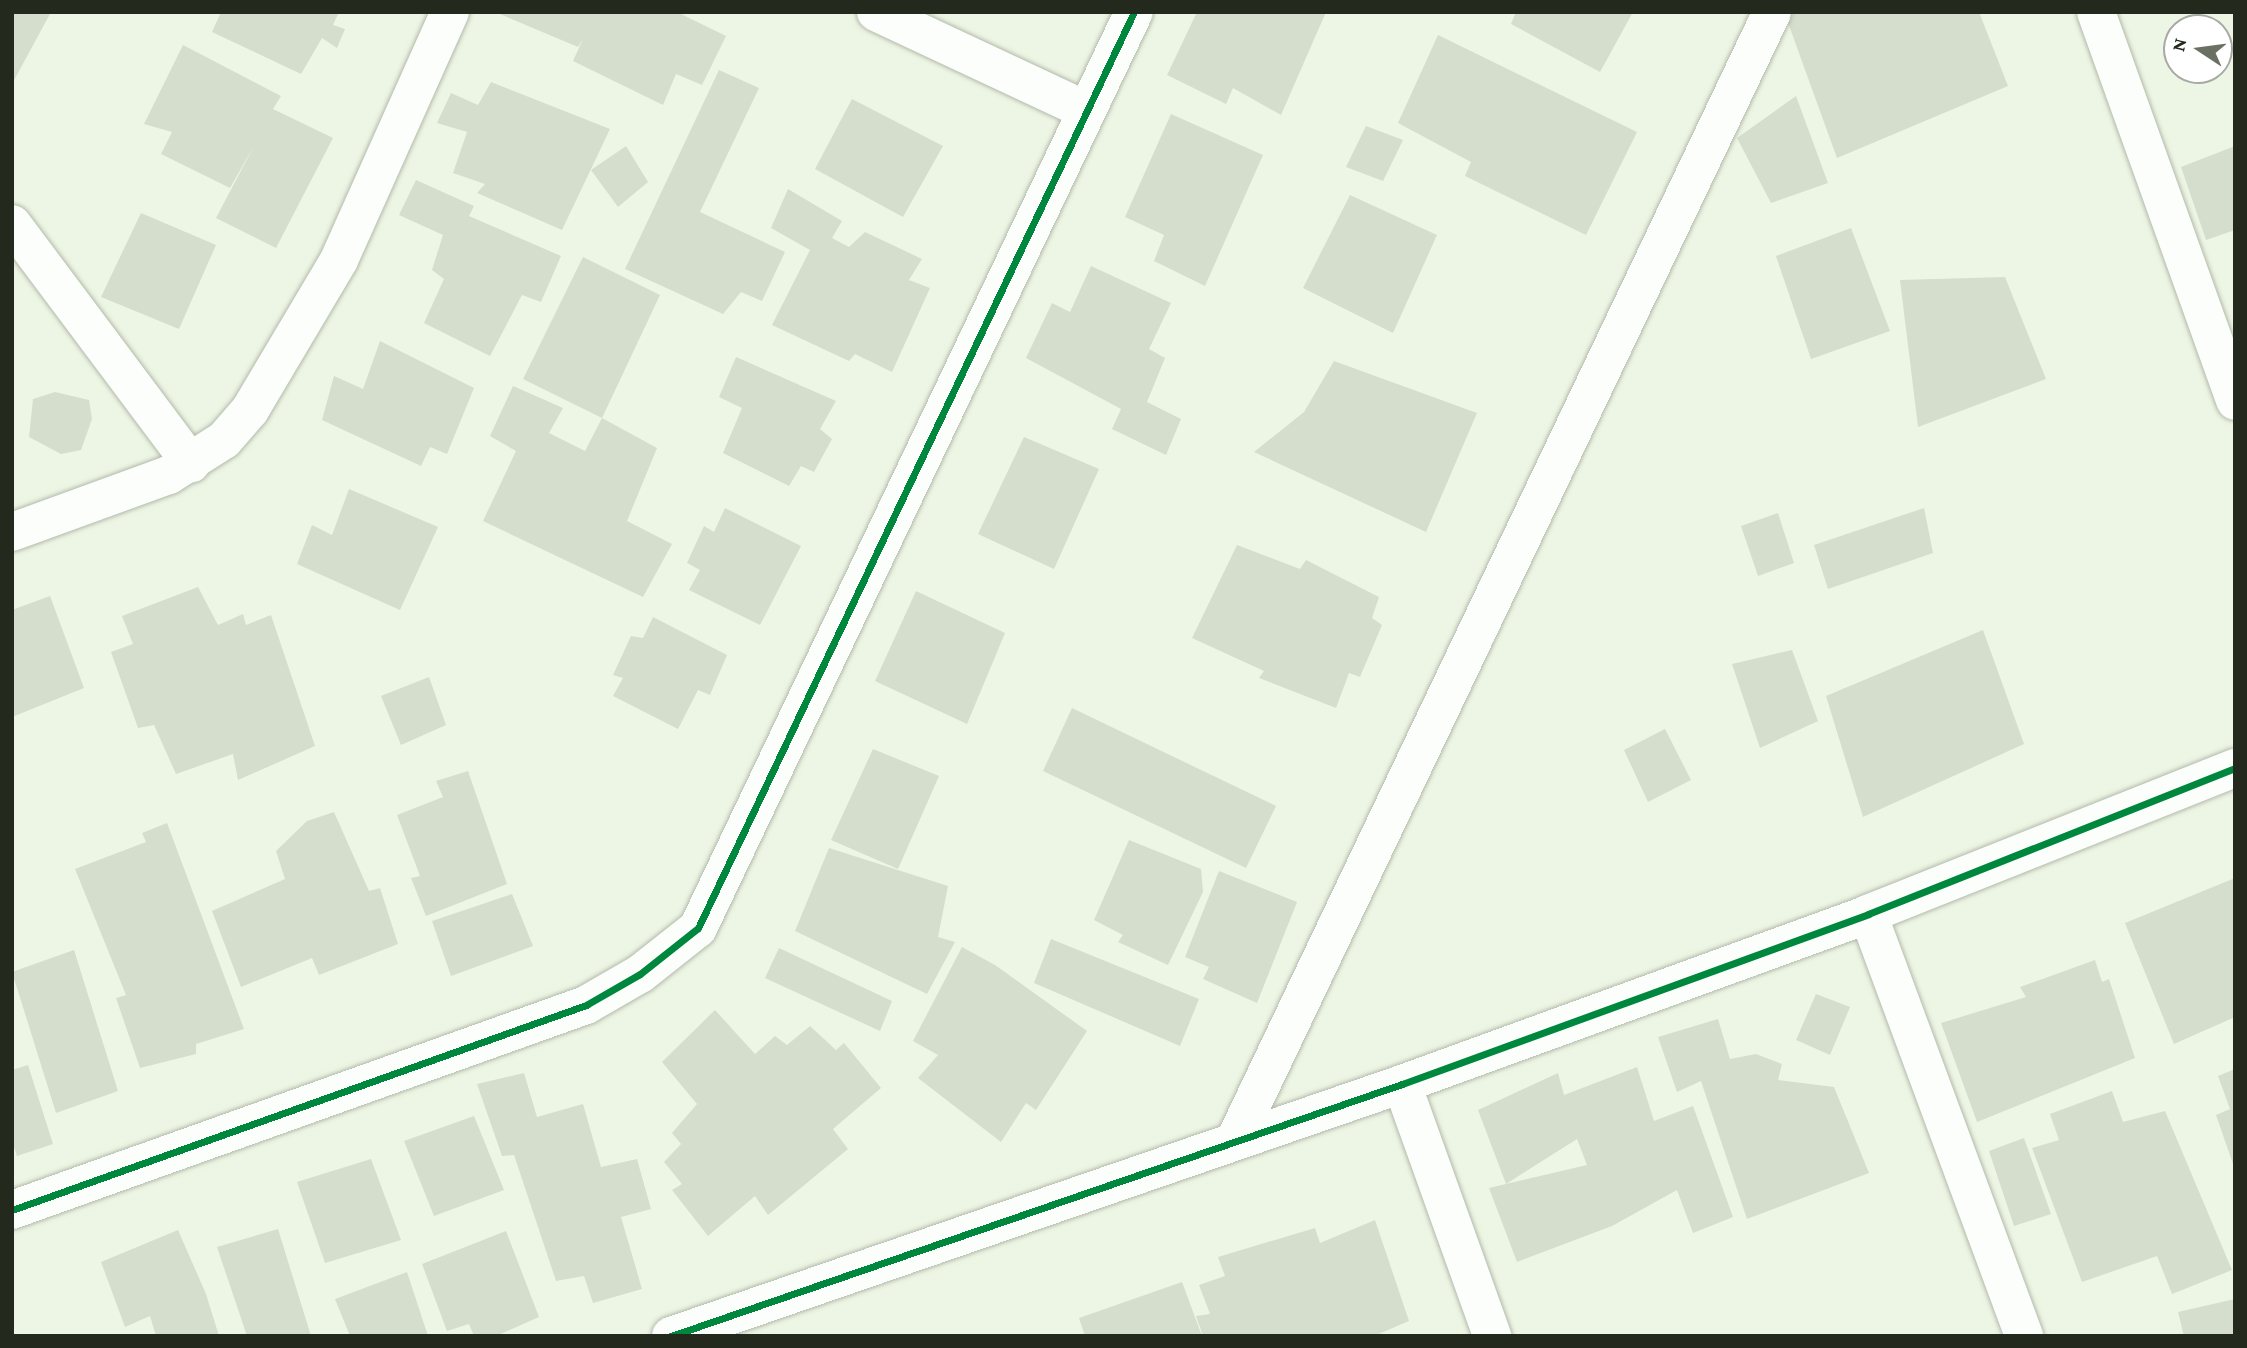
<!DOCTYPE html>
<style>
body{margin:0}
#map{position:relative;width:2247px;height:1348px;overflow:hidden;background:#edf6e4;font-family:"Crimson Pro",serif}
div>[style]{position:absolute}
.building>*{inset:0;background:#d5ddcc}
.roads{filter:drop-shadow(0 0 2px #b3baac) drop-shadow(0 0 2px #b3baac)}
.minor>*{height:38px;margin:-19px;padding:0 19px;transform-origin:19px;border-radius:19px;background:#fcfefb}
.cycleway>*{height:7px;margin:-3.5px;padding:0 3.5px;transform-origin:3.5px;border-radius:3.5px;background:#00873e}
span{translate:-50% -50%;white-space:nowrap;text-align:center;line-height:1.15;-webkit-text-stroke:5px #fff;paint-order:stroke}
.frame{position:absolute;inset:0;border:14px solid #23291d;pointer-events:none}
.north{position:absolute;left:2163px;top:14px;width:70px;height:70px;box-sizing:border-box;background:#fff;border:2px solid #a7a9a5;border-radius:50%;rotate:283deg;font-size:19px;font-weight:700;line-height:28px;text-align:center;color:#23291d}
.north::after{content:'';display:block;margin:auto;width:24px;height:32px;background:#6a7163;clip-path:polygon(50% 0,100% 100%,50% 72%,0 100%)}
</style>
<div id="map">
<div class="building">
<div style="clip-path:polygon(12px 12px,51px 12px,12px 84px)"></div>
<div style="clip-path:polygon(221px 12px,339px 12px,333px 25px,345px 29px,337px 48px,322px 38px,301px 74px,212px 32px)"></div>
<div style="clip-path:polygon(495px 12px,677px 12px,726px 36px,702px 85px,676px 74px,663px 105px,573px 61px,583px 39px,578px 47px)"></div>
<div style="clip-path:polygon(1197px 12px,1326px 12px,1281px 115px,1233px 88px,1226px 104px,1167px 75px)"></div>
<div style="clip-path:polygon(1516px 12px,1633px 12px,1600px 72px,1511px 24px)"></div>
<div style="clip-path:polygon(1791px 12px,1979px 12px,2008px 86px,1837px 158px,1787px 20px)"></div>
<div style="clip-path:polygon(1438px 35px,1637px 132px,1586px 235px,1465px 176px,1471px 162px,1398px 123px)"></div>
<div style="clip-path:polygon(183px 45px,281px 96px,273px 109px,333px 138px,276px 248px,216px 218px,255px 144px,230px 188px,161px 154px,172px 132px,144px 124px)"></div>
<div style="clip-path:polygon(719px 70px,759px 88px,700px 212px,785px 252px,762px 301px,741px 292px,723px 314px,625px 269px)"></div>
<div style="clip-path:polygon(491px 82px,610px 129px,562px 230px,477px 193px,485px 184px,453px 173px,467px 132px,437px 123px,451px 93px,478px 105px)"></div>
<div style="clip-path:polygon(1796px 96px,1828px 183px,1771px 203px,1737px 138px)"></div>
<div style="clip-path:polygon(852px 99px,943px 146px,903px 217px,815px 169px)"></div>
<div style="clip-path:polygon(1171px 114px,1263px 155px,1205px 286px,1154px 261px,1164px 235px,1125px 217px)"></div>
<div style="clip-path:polygon(1366px 126px,1403px 140px,1383px 181px,1346px 167px)"></div>
<div style="clip-path:polygon(626px 146px,648px 182px,618px 207px,591px 170px)"></div>
<div style="clip-path:polygon(2235px 146px,2235px 230px,2206px 240px,2181px 167px)"></div>
<div style="clip-path:polygon(416px 180px,474px 206px,469px 216px,561px 256px,541px 302px,522px 295px,490px 356px,424px 323px,444px 279px,432px 270px,443px 235px,399px 215px)"></div>
<div style="clip-path:polygon(788px 189px,842px 221px,832px 238px,849px 247px,865px 232px,922px 259px,909px 280px,930px 288px,892px 372px,855px 354px,849px 361px,772px 325px,810px 250px,771px 228px)"></div>
<div style="clip-path:polygon(1350px 195px,1437px 235px,1393px 333px,1303px 288px)"></div>
<div style="clip-path:polygon(141px 213px,216px 245px,179px 329px,101px 297px)"></div>
<div style="clip-path:polygon(1851px 228px,1890px 331px,1811px 359px,1776px 256px)"></div>
<div style="clip-path:polygon(583px 257px,660px 295px,602px 418px,523px 379px)"></div>
<div style="clip-path:polygon(1091px 266px,1171px 303px,1149px 349px,1165px 358px,1147px 402px,1181px 419px,1166px 455px,1112px 429px,1121px 409px,1026px 358px,1052px 303px,1070px 312px)"></div>
<div style="clip-path:polygon(2005px 277px,2046px 379px,1918px 427px,1900px 280px)"></div>
<div style="clip-path:polygon(380px 341px,474px 388px,447px 454px,430px 447px,421px 466px,322px 420px,334px 376px,363px 389px)"></div>
<div style="clip-path:polygon(736px 357px,836px 401px,820px 429px,832px 439px,814px 472px,801px 466px,789px 486px,723px 453px,742px 408px,719px 397px)"></div>
<div style="clip-path:polygon(1334px 361px,1477px 413px,1426px 532px,1254px 452px,1304px 412px)"></div>
<div style="clip-path:polygon(513px 386px,563px 408px,549px 433px,585px 451px,602px 418px,657px 448px,627px 521px,672px 544px,643px 597px,483px 521px,516px 451px,490px 436px)"></div>
<div style="clip-path:polygon(55px 392px,89px 400px,92px 419px,81px 450px,61px 454px,29px 437px,33px 399px)"></div>
<div style="clip-path:polygon(1024px 437px,1099px 469px,1054px 569px,978px 534px)"></div>
<div style="clip-path:polygon(349px 489px,438px 527px,400px 610px,297px 564px,312px 525px,332px 535px)"></div>
<div style="clip-path:polygon(725px 508px,801px 546px,760px 625px,689px 590px,700px 570px,687px 563px,704px 526px,714px 532px)"></div>
<div style="clip-path:polygon(1924px 508px,1933px 553px,1828px 589px,1814px 545px)"></div>
<div style="clip-path:polygon(1778px 513px,1794px 563px,1758px 576px,1741px 526px)"></div>
<div style="clip-path:polygon(1237px 545px,1300px 569px,1306px 560px,1379px 597px,1372px 618px,1382px 625px,1360px 677px,1349px 673px,1336px 708px,1259px 678px,1264px 671px,1192px 638px)"></div>
<div style="clip-path:polygon(198px 587px,218px 625px,243px 614px,246px 625px,271px 615px,315px 746px,238px 780px,233px 754px,176px 774px,154px 725px,138px 728px,111px 652px,133px 644px,122px 616px)"></div>
<div style="clip-path:polygon(916px 591px,1005px 633px,967px 724px,875px 681px)"></div>
<div style="clip-path:polygon(50px 596px,84px 688px,12px 717px,12px 610px)"></div>
<div style="clip-path:polygon(653px 617px,727px 655px,710px 695px,698px 690px,678px 729px,613px 696px,623px 678px,613px 675px,631px 636px,643px 638px)"></div>
<div style="clip-path:polygon(1983px 630px,2024px 744px,1863px 817px,1826px 696px)"></div>
<div style="clip-path:polygon(1792px 650px,1818px 721px,1760px 748px,1732px 664px)"></div>
<div style="clip-path:polygon(429px 677px,446px 725px,401px 745px,381px 696px)"></div>
<div style="clip-path:polygon(1072px 708px,1276px 806px,1246px 868px,1043px 771px)"></div>
<div style="clip-path:polygon(1665px 729px,1691px 780px,1648px 802px,1624px 750px)"></div>
<div style="clip-path:polygon(873px 749px,939px 776px,898px 869px,831px 840px)"></div>
<div style="clip-path:polygon(468px 771px,507px 884px,426px 916px,411px 878px,420px 876px,397px 815px,443px 797px,436px 781px)"></div>
<div style="clip-path:polygon(334px 812px,369px 891px,380px 888px,398px 944px,319px 975px,312px 958px,241px 987px,212px 911px,285px 879px,276px 851px,307px 821px)"></div>
<div style="clip-path:polygon(167px 823px,244px 1029px,196px 1044px,196px 1054px,140px 1068px,116px 998px,126px 995px,75px 869px,146px 842px,142px 833px)"></div>
<div style="clip-path:polygon(1129px 840px,1201px 869px,1203px 892px,1168px 965px,1118px 942px,1123px 935px,1094px 920px)"></div>
<div style="clip-path:polygon(829px 848px,948px 886px,938px 937px,955px 942px,927px 994px,795px 931px)"></div>
<div style="clip-path:polygon(1219px 871px,1297px 902px,1257px 1003px,1203px 979px,1209px 967px,1185px 957px)"></div>
<div style="clip-path:polygon(2235px 878px,2235px 1017px,2174px 1044px,2125px 923px)"></div>
<div style="clip-path:polygon(512px 894px,533px 946px,451px 976px,432px 921px)"></div>
<div style="clip-path:polygon(1051px 939px,1199px 999px,1180px 1046px,1034px 983px)"></div>
<div style="clip-path:polygon(962px 947px,995px 965px,1087px 1031px,1036px 1110px,1026px 1103px,1001px 1142px,918px 1078px,938px 1055px,913px 1041px)"></div>
<div style="clip-path:polygon(779px 948px,892px 1001px,880px 1031px,765px 978px)"></div>
<div style="clip-path:polygon(74px 950px,118px 1091px,56px 1113px,12px 972px)"></div>
<div style="clip-path:polygon(2095px 960px,2102px 982px,2109px 979px,2135px 1058px,1977px 1122px,1941px 1023px,2026px 997px,2020px 987px)"></div>
<div style="clip-path:polygon(1816px 994px,1850px 1007px,1830px 1055px,1796px 1040px)"></div>
<div style="clip-path:polygon(715px 1010px,755px 1054px,775px 1036px,787px 1045px,810px 1026px,836px 1050px,844px 1043px,881px 1088px,833px 1129px,848px 1149px,768px 1215px,755px 1196px,708px 1236px,672px 1190px,682px 1184px,664px 1162px,681px 1144px,672px 1133px,697px 1104px,662px 1062px)"></div>
<div style="clip-path:polygon(1718px 1019px,1730px 1059px,1756px 1054px,1782px 1064px,1778px 1080px,1834px 1087px,1869px 1173px,1747px 1219px,1701px 1081px,1677px 1092px,1658px 1037px)"></div>
<div style="clip-path:polygon(28px 1065px,53px 1144px,17px 1156px,12px 1140px,12px 1070px)"></div>
<div style="clip-path:polygon(1637px 1067px,1654px 1121px,1693px 1106px,1733px 1217px,1693px 1233px,1677px 1190px,1612px 1226px,1517px 1262px,1489px 1188px,1587px 1165px,1577px 1139px,1506px 1184px,1478px 1110px,1558px 1073px,1564px 1095px)"></div>
<div style="clip-path:polygon(2235px 1069px,2235px 1167px,2234px 1167px,2216px 1115px,2230px 1109px,2218px 1076px)"></div>
<div style="clip-path:polygon(524px 1073px,537px 1117px,583px 1104px,601px 1167px,637px 1159px,651px 1209px,621px 1217px,642px 1289px,593px 1303px,584px 1276px,556px 1281px,514px 1155px,502px 1156px,477px 1084px)"></div>
<div style="clip-path:polygon(2112px 1091px,2123px 1122px,2165px 1111px,2232px 1270px,2172px 1294px,2157px 1256px,2082px 1282px,2032px 1148px,2059px 1140px,2050px 1114px)"></div>
<div style="clip-path:polygon(474px 1116px,504px 1190px,434px 1216px,404px 1141px)"></div>
<div style="clip-path:polygon(2024px 1138px,2051px 1214px,2014px 1226px,1989px 1151px)"></div>
<div style="clip-path:polygon(371px 1159px,401px 1240px,325px 1263px,297px 1182px)"></div>
<div style="clip-path:polygon(1375px 1220px,1409px 1321px,1374px 1336px,1203px 1336px,1196px 1316px,1210px 1314px,1199px 1285px,1225px 1276px,1218px 1257px,1315px 1228px,1320px 1243px)"></div>
<div style="clip-path:polygon(278px 1229px,311px 1336px,247px 1336px,217px 1247px)"></div>
<div style="clip-path:polygon(178px 1230px,206px 1294px,219px 1336px,156px 1336px,150px 1316px,125px 1327px,101px 1262px)"></div>
<div style="clip-path:polygon(506px 1231px,539px 1317px,496px 1336px,474px 1336px,469px 1324px,447px 1331px,422px 1264px)"></div>
<div style="clip-path:polygon(407px 1272px,428px 1336px,350px 1336px,335px 1299px)"></div>
<div style="clip-path:polygon(1182px 1282px,1202px 1336px,1085px 1336px,1079px 1318px)"></div>
<div style="clip-path:polygon(2235px 1299px,2235px 1336px,2184px 1336px,2178px 1312px)"></div>
</div>
<div class="roads">
<div class="minor">
<div style="left:876px;top:12px;width:231px;rotate:25.1deg"></div>
<div style="left:2096px;top:12px;width:413px;rotate:70.3deg"></div>
<div style="left:12px;top:224px;width:299px;rotate:53.2deg"></div>
<div style="left:12px;top:532px;width:167px;rotate:-20deg"></div>
<div style="left:169px;top:475px;width:65px;rotate:-32.5deg"></div>
<div style="left:224px;top:440px;width:40px;rotate:-49deg"></div>
<div style="left:250px;top:410px;width:174px;rotate:-59.3deg"></div>
<div style="left:339px;top:260px;width:272px;rotate:-65.9deg"></div>
<div style="left:1868px;top:914px;width:450px;rotate:69.7deg"></div>
<div style="left:1402px;top:1084px;width:268px;rotate:70.3deg"></div>
<div style="left:1235px;top:1140px;width:1249px;rotate:-64.54deg"></div>
<div style="left:12px;top:1210px;width:610px;rotate:-19.65deg"></div>
<div style="left:586px;top:1005px;width:62px;rotate:-29.9deg"></div>
<div style="left:640px;top:974px;width:74px;rotate:-38.4deg"></div>
<div style="left:698px;top:928px;width:1014px;rotate:-64.55deg"></div>
<div style="left:671px;top:1336px;width:773px;rotate:-19.02deg"></div>
<div style="left:1402px;top:1084px;width:496px;rotate:-20deg"></div>
<div style="left:1868px;top:914px;width:395px;rotate:-21.7deg"></div>
</div>
</div>
<div class="cycleway">
<div style="left:12px;top:1210px;width:610px;rotate:-19.65deg"></div>
<div style="left:586px;top:1005px;width:62px;rotate:-29.9deg"></div>
<div style="left:640px;top:974px;width:74px;rotate:-38.4deg"></div>
<div style="left:698px;top:928px;width:1014px;rotate:-64.55deg"></div>
<div style="left:671px;top:1336px;width:773px;rotate:-19.02deg"></div>
<div style="left:1402px;top:1084px;width:496px;rotate:-20deg"></div>
<div style="left:1868px;top:914px;width:395px;rotate:-21.7deg"></div>
</div>
<div class="frame"></div>
<div class="north">N</div>
</div>
